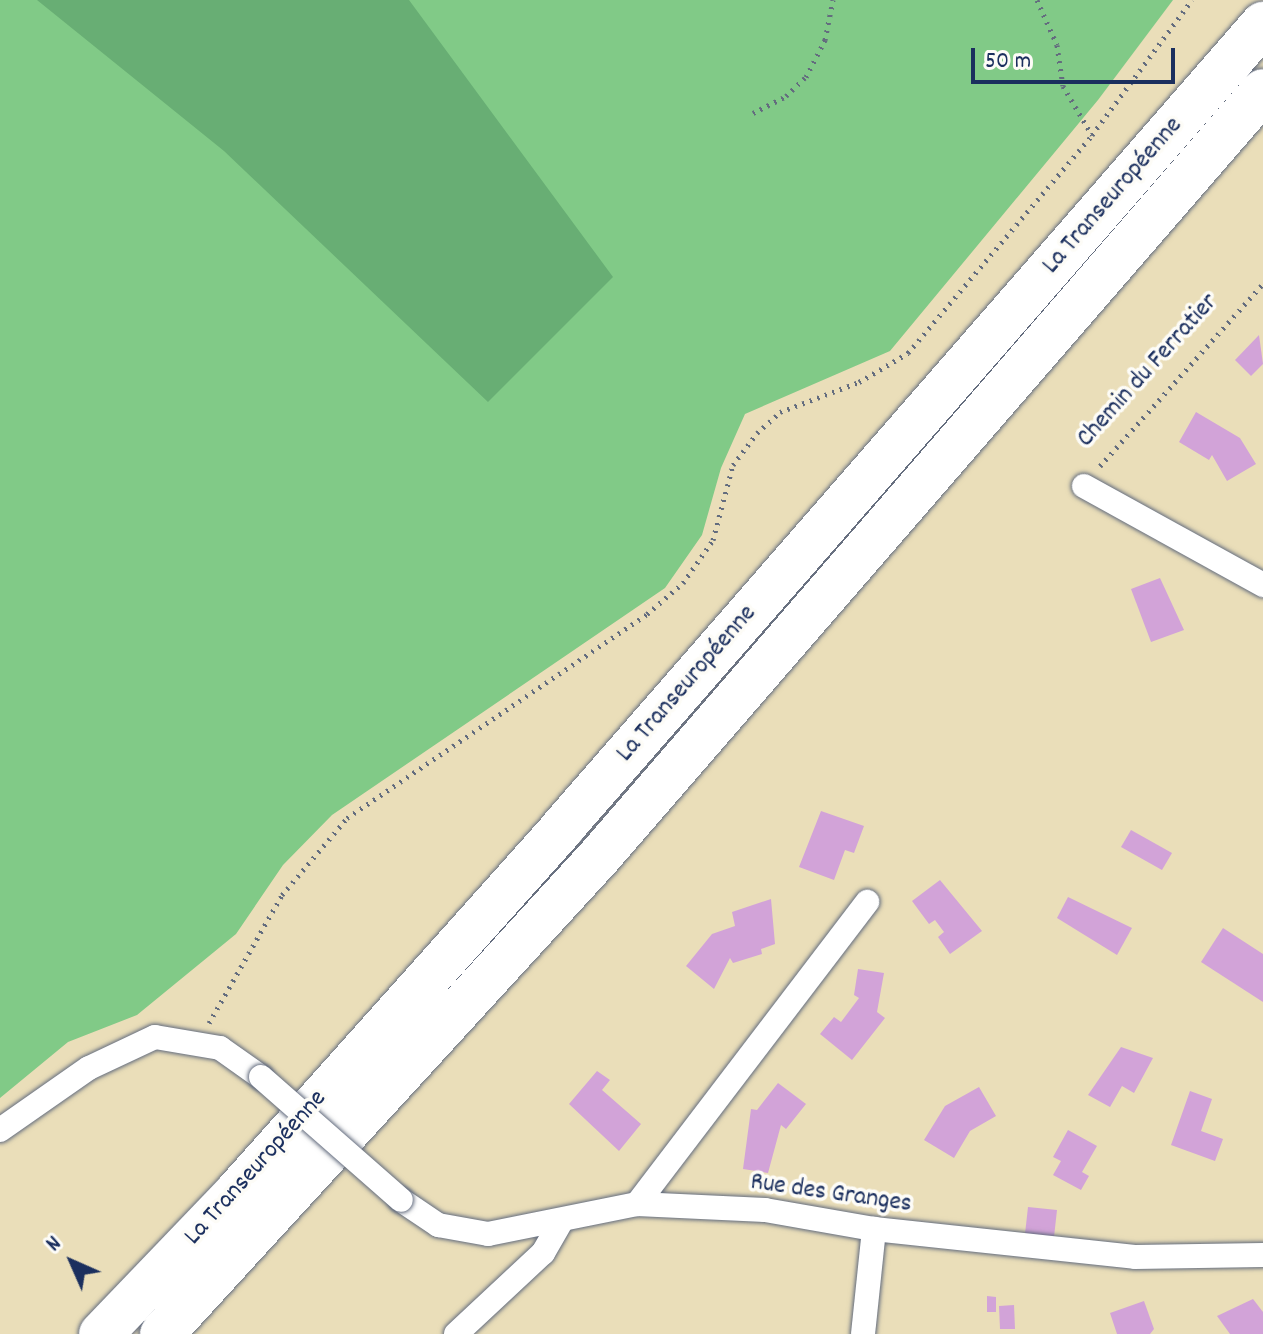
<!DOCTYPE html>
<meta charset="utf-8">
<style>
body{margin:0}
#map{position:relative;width:1263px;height:1334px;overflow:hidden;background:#eadeb9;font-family:Dekko,sans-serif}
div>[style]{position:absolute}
.green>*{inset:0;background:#81ca87}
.forest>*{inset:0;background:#68ae74}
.building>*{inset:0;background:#d2a3d8}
.path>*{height:5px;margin-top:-2.5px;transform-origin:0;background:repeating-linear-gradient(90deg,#636c7e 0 2px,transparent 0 8px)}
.roads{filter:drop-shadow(0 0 2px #636c7e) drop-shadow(0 0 2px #636c7e)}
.street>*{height:24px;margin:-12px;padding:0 12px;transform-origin:12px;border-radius:12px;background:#fff}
.highway>*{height:44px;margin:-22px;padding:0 22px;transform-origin:22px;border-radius:22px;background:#fff}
.bridges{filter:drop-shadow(0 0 2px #636c7e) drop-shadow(0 0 2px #636c7e)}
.street-bridge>*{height:24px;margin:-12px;padding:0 12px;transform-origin:12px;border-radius:12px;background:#fff}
span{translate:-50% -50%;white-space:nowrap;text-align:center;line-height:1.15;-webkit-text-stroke:7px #fdfcf7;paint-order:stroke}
.street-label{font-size:26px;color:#1b2f5e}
.north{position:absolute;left:32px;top:1222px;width:80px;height:80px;-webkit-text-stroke:6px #fdfcf7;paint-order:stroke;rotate:315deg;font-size:22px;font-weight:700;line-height:32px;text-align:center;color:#1b2f5e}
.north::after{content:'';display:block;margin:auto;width:28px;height:36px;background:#1b2f5e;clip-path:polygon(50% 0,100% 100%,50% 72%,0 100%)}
.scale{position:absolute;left:971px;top:48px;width:204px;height:36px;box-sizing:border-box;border:4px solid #1b2f5e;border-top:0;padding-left:10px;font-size:24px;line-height:28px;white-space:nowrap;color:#1b2f5e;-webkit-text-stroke:6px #fdfcf7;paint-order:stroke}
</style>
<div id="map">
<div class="green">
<div style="clip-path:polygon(0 0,1173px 0,1098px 100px,890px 351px,745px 414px,721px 468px,702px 535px,665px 588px,332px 815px,283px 865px,236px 934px,137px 1015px,68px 1042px,0 1098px)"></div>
</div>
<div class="forest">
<div style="clip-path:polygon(37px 0,409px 0,613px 277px,488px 402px,224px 151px)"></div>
</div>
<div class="building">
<div style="clip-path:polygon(1259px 335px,1263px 364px,1251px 376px,1235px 360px)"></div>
<div style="clip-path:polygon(1196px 412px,1240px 438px,1256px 464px,1227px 481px,1212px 455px,1209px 460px,1179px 442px)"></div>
<div style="clip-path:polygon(1160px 578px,1184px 630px,1151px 642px,1131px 589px)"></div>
<div style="clip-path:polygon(821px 811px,864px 826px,854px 853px,845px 850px,834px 880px,799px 867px)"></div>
<div style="clip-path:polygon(1131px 830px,1172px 853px,1162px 870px,1121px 847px)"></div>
<div style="clip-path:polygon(940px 880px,982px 931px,950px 954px,938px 937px,944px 932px,935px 920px,929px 924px,912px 901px)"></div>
<div style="clip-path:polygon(1068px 897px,1132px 928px,1117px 955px,1057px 918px)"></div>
<div style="clip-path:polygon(771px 899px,775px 944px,761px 949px,762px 954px,733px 963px,730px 958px,714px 989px,686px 966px,712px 934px,735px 926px,732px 912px)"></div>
<div style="clip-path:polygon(1223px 928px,1263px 954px,1263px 1002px,1201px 962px)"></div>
<div style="clip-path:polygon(858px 969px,884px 973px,877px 1012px,885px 1018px,852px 1060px,820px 1034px,834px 1017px,841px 1022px,859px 998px,854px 995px)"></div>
<div style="clip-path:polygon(1121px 1047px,1153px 1058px,1134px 1093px,1122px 1086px,1110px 1107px,1088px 1095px)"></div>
<div style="clip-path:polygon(597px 1071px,610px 1080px,602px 1090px,641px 1124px,619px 1151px,569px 1104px)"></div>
<div style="clip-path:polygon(778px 1083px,806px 1104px,786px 1129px,781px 1125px,768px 1173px,743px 1169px,751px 1109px,757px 1110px)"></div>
<div style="clip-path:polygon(979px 1087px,996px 1116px,970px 1131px,954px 1158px,924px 1140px,945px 1106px)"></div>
<div style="clip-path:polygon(1190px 1091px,1212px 1099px,1201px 1131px,1223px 1139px,1215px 1161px,1171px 1145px)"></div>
<div style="clip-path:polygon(1068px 1130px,1097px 1146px,1082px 1172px,1089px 1176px,1081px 1190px,1053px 1175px,1061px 1161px,1053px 1157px)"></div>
<div style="clip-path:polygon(1028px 1207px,1057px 1210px,1054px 1237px,1025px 1234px)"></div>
<div style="clip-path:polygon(987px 1296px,996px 1297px,996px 1312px,987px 1312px)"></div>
<div style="clip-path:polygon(1253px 1299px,1263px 1312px,1263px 1334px,1230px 1334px,1217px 1316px)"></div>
<div style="clip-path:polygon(1144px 1301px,1154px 1329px,1150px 1334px,1117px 1334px,1110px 1313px)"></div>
<div style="clip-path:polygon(1014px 1305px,1015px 1329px,1000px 1329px,999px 1306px)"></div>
</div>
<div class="path">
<div style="left:1037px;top:0;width:49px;rotate:66deg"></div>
<div style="left:1057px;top:45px;width:41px;rotate:81.7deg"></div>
<div style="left:1063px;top:86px;width:57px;rotate:59.4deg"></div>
<div style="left:753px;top:113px;width:37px;rotate:-27deg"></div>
<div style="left:786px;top:96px;width:28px;rotate:-44deg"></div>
<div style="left:806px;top:77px;width:42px;rotate:-62.8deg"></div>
<div style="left:825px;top:40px;width:41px;rotate:-78.7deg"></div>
<div style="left:1100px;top:466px;width:244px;rotate:-48.2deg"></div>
<div style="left:209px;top:1023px;width:147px;rotate:-60.3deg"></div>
<div style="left:282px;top:895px;width:101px;rotate:-49.8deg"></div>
<div style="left:347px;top:818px;width:363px;rotate:-34.2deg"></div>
<div style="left:647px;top:614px;width:48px;rotate:-40.7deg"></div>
<div style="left:683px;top:583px;width:52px;rotate:-55.1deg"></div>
<div style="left:713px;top:540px;width:78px;rotate:-75.1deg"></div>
<div style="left:733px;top:465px;width:40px;rotate:-53deg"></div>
<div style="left:757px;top:433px;width:31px;rotate:-42deg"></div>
<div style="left:780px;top:412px;width:85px;rotate:-20.8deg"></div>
<div style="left:859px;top:382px;width:57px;rotate:-30.6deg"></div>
<div style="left:908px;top:353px;width:285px;rotate:-49.8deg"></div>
<div style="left:1092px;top:135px;width:168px;rotate:-53.5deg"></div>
</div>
<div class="roads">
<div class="street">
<div style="left:1084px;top:486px;width:205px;rotate:28.9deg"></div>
<div style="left:0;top:1130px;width:108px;rotate:-34.9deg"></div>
<div style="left:89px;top:1068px;width:73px;rotate:-25.2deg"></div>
<div style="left:155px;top:1037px;width:66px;rotate:9.6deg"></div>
<div style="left:220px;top:1048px;width:50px;rotate:35.3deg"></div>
<div style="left:401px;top:1200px;width:45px;rotate:34deg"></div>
<div style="left:438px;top:1225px;width:51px;rotate:10.2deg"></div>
<div style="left:488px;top:1234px;width:152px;rotate:-11.4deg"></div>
<div style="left:637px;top:1204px;width:128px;rotate:2.7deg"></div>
<div style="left:765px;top:1210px;width:111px;rotate:9.9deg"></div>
<div style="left:874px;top:1229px;width:262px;rotate:6.1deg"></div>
<div style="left:1135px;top:1257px;width:128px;rotate:-0.9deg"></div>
<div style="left:637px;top:1204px;width:380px;rotate:-52.7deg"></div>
<div style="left:456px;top:1334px;width:119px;rotate:-43deg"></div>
<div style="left:543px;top:1253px;width:38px;rotate:-60deg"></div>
<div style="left:863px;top:1334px;width:106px;rotate:-84deg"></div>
</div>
<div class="highway">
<div style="left:101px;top:1334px;width:197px;rotate:-46.2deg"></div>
<div style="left:237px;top:1192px;width:488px;rotate:-48.2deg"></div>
<div style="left:562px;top:828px;width:1067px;rotate:-48.92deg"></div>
<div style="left:162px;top:1334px;width:648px;rotate:-47.5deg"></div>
<div style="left:600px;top:856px;width:1012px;rotate:-49.09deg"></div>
</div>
</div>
<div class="bridges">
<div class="street-bridge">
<div style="left:261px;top:1077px;width:186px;rotate:41.3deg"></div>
</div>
</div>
<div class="street-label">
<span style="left:1113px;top:196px;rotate:-49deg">La Transeuropéenne</span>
<span style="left:1148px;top:371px;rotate:-48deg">Chemin du Ferratier</span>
<span style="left:687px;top:684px;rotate:-49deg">La Transeuropéenne</span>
<span style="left:256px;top:1168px;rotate:-48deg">La Transeuropéenne</span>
<span style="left:831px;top:1194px;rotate:8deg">Rue des Granges</span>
</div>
<div class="north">N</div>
<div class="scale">50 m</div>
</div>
